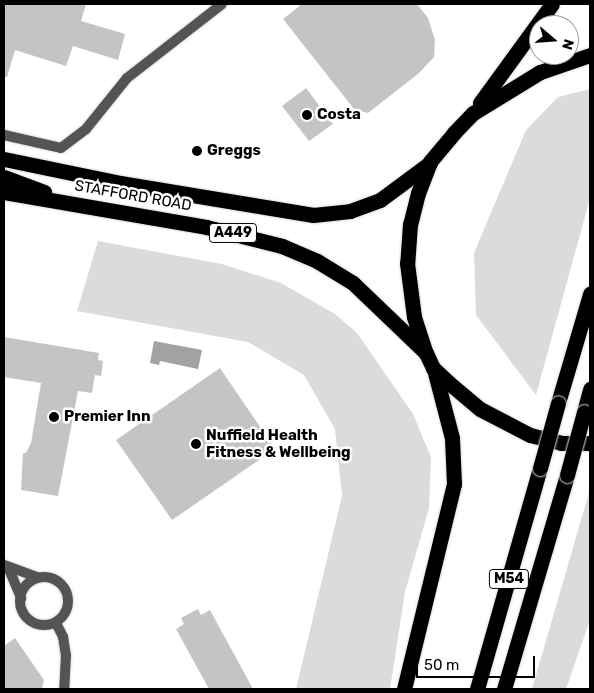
<!DOCTYPE html>
<style>
body{margin:0}
#map{position:relative;width:594px;height:693px;overflow:hidden;background:#fff;font-family:Rubik,sans-serif}
div>[style]{position:absolute}
.green>*{inset:0;background:#dbdbdb}
.water>*{inset:0;background:#a2a2a2}
.building>*{inset:0;background:#c4c4c4}
.roads{filter:drop-shadow(0 0 1px #dbdbdb) drop-shadow(0 0 1px #dbdbdb)}
.street>*{height:10px;margin:-5px;padding:0 5px;transform-origin:5px;border-radius:5px;background:#545454}
.street>.ring{margin:-5px;padding:0;box-sizing:content-box;background:none;border:10px solid #545454;border-radius:50%}
.highway>*{height:15px;margin:-7.5px;padding:0 7.5px;transform-origin:7.5px;border-radius:7.5px;background:#000}
.bridges{filter:drop-shadow(0 0 1px #dbdbdb) drop-shadow(0 0 1px #dbdbdb)}
.highway-bridge>*{height:15px;margin:-7.5px;padding:0 7.5px;transform-origin:7.5px;border-radius:7.5px;background:#000}
.dots>*{width:14px;height:14px;translate:-50% -50%;box-sizing:border-box;border:2px solid #fff;border-radius:50%}
span{translate:-50% -50%;white-space:nowrap;text-align:center;line-height:1.15;-webkit-text-stroke:5px #fff;paint-order:stroke}
.shield-label span{padding:1px 4px;background:#fff;border:1px solid;border-radius:4px;-webkit-text-stroke-width:0}
.shield-label{font-size:14px;color:#000;font-weight:700}
.poi-label{font-size:15px;color:#000;font-weight:700}
.left{translate:0 -50%;text-align:left}
.street-label{font-size:15px;color:#000}
.frame{position:absolute;inset:0;border:5px solid #000;pointer-events:none}
.north{position:absolute;left:529px;top:15px;width:50px;height:50px;box-sizing:border-box;background:#fff;border:1px solid #999;border-radius:50%;rotate:108deg;font-size:14px;font-weight:700;line-height:20px;text-align:center;color:#000}
.north::after{content:'';display:block;margin:auto;width:18px;height:22px;background:#000;clip-path:polygon(50% 0,100% 100%,50% 72%,0 100%)}
.scale{position:absolute;left:416px;top:656px;width:119px;height:22px;box-sizing:border-box;border:2px solid #000;border-top:0;padding-left:6px;font-size:15px;line-height:18px;white-space:nowrap;color:#000;-webkit-text-stroke:4px #fff;paint-order:stroke}
</style>
<div id="map">
<div class="green">
<div style="clip-path:polygon(590px 89px,590px 198px,536px 395px,476px 315px,474px 253px,526px 130px,558px 97px)"></div>
<div style="clip-path:polygon(98px 241px,222px 264px,281px 283px,335px 314px,357px 333px,413px 414px,431px 457px,429px 508px,405px 592px,390px 689px,296px 689px,342px 496px,335px 429px,304px 375px,248px 342px,77px 311px)"></div>
<div style="clip-path:polygon(590px 489px,590px 620px,566px 689px,532px 689px)"></div>
</div>
<div class="water">
<div style="clip-path:polygon(154px 341px,202px 350px,198px 369px,160px 361px,159px 365px,150px 363px)"></div>
</div>
<div class="building">
<div style="clip-path:polygon(4px 4px,86px 4px,81px 21px,125px 34px,118px 60px,73px 46px,66px 66px,15px 50px,7px 77px,4px 77px)"></div>
<div style="clip-path:polygon(302px 4px,417px 4px,428px 18px,435px 40px,434px 57px,419px 73px,368px 113px,354px 109px,283px 19px)"></div>
<div style="clip-path:polygon(306px 88px,333px 124px,309px 141px,282px 106px)"></div>
<div style="clip-path:polygon(4px 337px,99px 353px,98px 360px,103px 361px,101px 376px,95px 375px,92px 393px,78px 391px,58px 496px,21px 490px,23px 453px,26px 453px,31px 443px,41px 383px,4px 377px)"></div>
<div style="clip-path:polygon(220px 368px,275px 449px,172px 520px,116px 440px)"></div>
<div style="clip-path:polygon(198px 609px,201px 615px,210px 610px,253px 689px,209px 689px,176px 629px,184px 624px,181px 618px)"></div>
<div style="clip-path:polygon(15px 638px,44px 680px,42px 689px,4px 689px,4px 646px)"></div>
</div>
<div class="roads">
<div class="street">
<div style="left:4px;top:135px;width:58px;rotate:12.8deg"></div>
<div style="left:61px;top:148px;width:31px;rotate:-37deg"></div>
<div style="left:86px;top:129px;width:65px;rotate:-51.2deg"></div>
<div style="left:127px;top:78px;width:120px;rotate:-37.9deg"></div>
<div style="left:4px;top:565px;width:37px;rotate:20deg"></div>
<div style="left:8px;top:567px;width:34px;rotate:67deg"></div>
<div class="ring" style="left:20px;top:577px;width:38px;height:38px"></div>
<div style="left:56px;top:623px;width:16px;rotate:63deg"></div>
<div style="left:63px;top:637px;width:18px;rotate:81deg"></div>
<div style="left:66px;top:655px;width:34px;rotate:93deg"></div>
</div>
<div class="highway">
<div style="left:590px;top:55px;width:53px;rotate:161.2deg"></div>
<div style="left:540px;top:72px;width:79px;rotate:148.5deg"></div>
<div style="left:473px;top:113px;width:28px;rotate:134deg"></div>
<div style="left:454px;top:133px;width:38px;rotate:130deg"></div>
<div style="left:430px;top:162px;width:33px;rotate:111deg"></div>
<div style="left:418px;top:193px;width:32px;rotate:104deg"></div>
<div style="left:410px;top:224px;width:39px;rotate:94deg"></div>
<div style="left:407px;top:263px;width:54px;rotate:82.6deg"></div>
<div style="left:414px;top:317px;width:38px;rotate:72deg"></div>
<div style="left:426px;top:353px;width:17px;rotate:65deg"></div>
<div style="left:433px;top:368px;width:22px;rotate:43deg"></div>
<div style="left:449px;top:383px;width:40px;rotate:40deg"></div>
<div style="left:480px;top:409px;width:56px;rotate:27.5deg"></div>
<div style="left:530px;top:435px;width:32px;rotate:14deg"></div>
<div style="left:561px;top:443px;width:29px"></div>
<div style="left:480px;top:103px;width:122px;rotate:-54deg"></div>
<div style="left:4px;top:159px;width:118px;rotate:11.7deg"></div>
<div style="left:120px;top:183px;width:196px;rotate:9.4deg"></div>
<div style="left:313px;top:215px;width:37px;rotate:-6deg"></div>
<div style="left:350px;top:211px;width:32px;rotate:-20deg"></div>
<div style="left:380px;top:200px;width:62px;rotate:-36.5deg"></div>
<div style="left:4px;top:177px;width:43px;rotate:20.6deg"></div>
<div style="left:4px;top:192px;width:205px;rotate:9.8deg"></div>
<div style="left:206px;top:227px;width:78px;rotate:14deg"></div>
<div style="left:282px;top:246px;width:38px;rotate:23deg"></div>
<div style="left:317px;top:261px;width:42px;rotate:31.4deg"></div>
<div style="left:353px;top:283px;width:100px;rotate:43.8deg"></div>
<div style="left:558px;top:403px;width:114px;rotate:-73.6deg"></div>
<div style="left:584px;top:412px;width:24px;rotate:-75deg"></div>
<div style="left:404px;top:689px;width:211px;rotate:-76.3deg"></div>
<div style="left:454px;top:484px;width:46px;rotate:-92.5deg"></div>
<div style="left:452px;top:438px;width:71px;rotate:-104.6deg"></div>
<div style="left:477px;top:689px;width:230px;rotate:-74.1deg"></div>
<div style="left:504px;top:689px;width:223px;rotate:-73.6deg"></div>
</div>
</div>
<div class="bridges">
<div class="highway-bridge">
<div style="left:540px;top:468px;width:67px;rotate:-74.5deg"></div>
<div style="left:567px;top:475px;width:65px;rotate:-74.9deg"></div>
</div>
</div>
<div class="dots">
<div style="left:307px;top:115px;background:#000"></div>
<div style="left:197px;top:151px;background:#000"></div>
<div style="left:54px;top:417px;background:#000"></div>
<div style="left:196px;top:444px;background:#000"></div>
</div>
<div class="shield-label">
<span style="left:233px;top:233px">A449</span>
<span style="left:509px;top:579px">M54</span>
</div>
<div class="poi-label">
<span class="left" style="left:317px;top:115px">Costa</span>
<span class="left" style="left:207px;top:151px">Greggs</span>
<span class="left" style="left:64px;top:417px">Premier Inn</span>
<span class="left" style="left:206px;top:444px">Nuffield Health<br>Fitness &amp; Wellbeing</span>
</div>
<div class="street-label">
<span style="left:133px;top:196px;rotate:10deg">STAFFORD ROAD</span>
</div>
<div class="frame"></div>
<div class="north">N</div>
<div class="scale">50 m</div>
</div>
